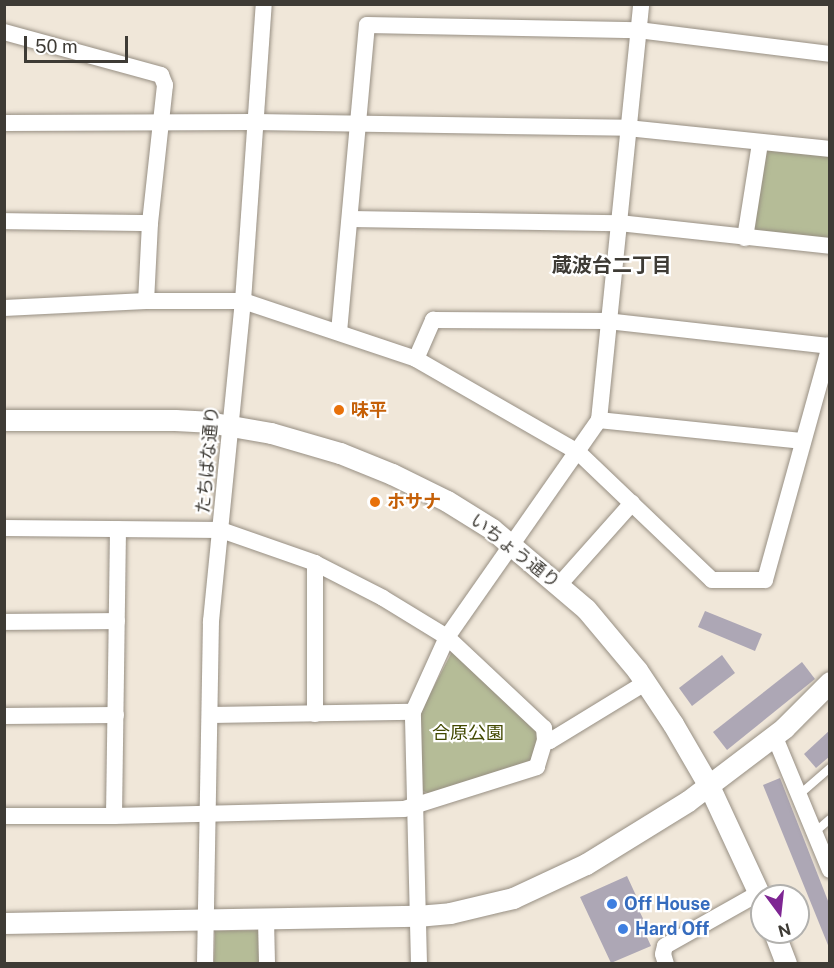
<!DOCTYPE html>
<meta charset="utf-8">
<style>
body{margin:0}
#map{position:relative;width:834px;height:968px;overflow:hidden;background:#f0e7d9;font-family:"Public Sans","Noto Sans JP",sans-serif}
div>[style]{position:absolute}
.green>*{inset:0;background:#b5bc97}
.building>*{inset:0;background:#ada7b5}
.roads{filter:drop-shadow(0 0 2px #978f83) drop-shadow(0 0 2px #978f83)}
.service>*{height:8px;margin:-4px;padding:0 4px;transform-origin:4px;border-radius:4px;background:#fff}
.minor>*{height:16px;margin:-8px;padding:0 8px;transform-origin:8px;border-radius:8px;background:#fff}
.tertiary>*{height:21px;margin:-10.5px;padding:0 10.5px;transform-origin:10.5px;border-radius:10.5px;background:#fff}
.dots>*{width:16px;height:16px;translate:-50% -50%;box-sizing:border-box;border:3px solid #fff;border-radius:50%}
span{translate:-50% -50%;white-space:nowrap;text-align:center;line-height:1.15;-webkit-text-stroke:4.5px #fff;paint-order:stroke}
.food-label{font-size:18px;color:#c56008;font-weight:700}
.left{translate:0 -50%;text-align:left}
.street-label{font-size:18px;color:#3e3b35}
.park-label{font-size:18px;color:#424900}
.shop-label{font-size:18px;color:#366cbe;font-weight:700}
.neighbourhood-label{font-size:20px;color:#3e3b35;font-weight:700}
.frame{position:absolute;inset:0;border:6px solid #3e3b35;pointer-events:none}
.north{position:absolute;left:750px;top:884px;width:60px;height:60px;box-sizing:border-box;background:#fff;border:2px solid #b2b1ae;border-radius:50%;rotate:165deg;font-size:16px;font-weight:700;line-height:24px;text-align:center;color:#3e3b35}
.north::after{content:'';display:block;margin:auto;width:21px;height:27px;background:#7e2693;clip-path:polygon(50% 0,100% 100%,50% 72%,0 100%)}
.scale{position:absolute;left:24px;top:36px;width:104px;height:27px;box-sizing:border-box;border:3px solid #3e3b35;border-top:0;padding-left:8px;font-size:18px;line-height:21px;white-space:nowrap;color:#3e3b35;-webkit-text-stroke:4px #fff;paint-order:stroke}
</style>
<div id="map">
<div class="green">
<div style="clip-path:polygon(760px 143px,829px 149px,829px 246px,745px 238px)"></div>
<div style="clip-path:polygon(453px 650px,536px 729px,537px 743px,529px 765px,434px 796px,419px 789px,419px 715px)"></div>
<div style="clip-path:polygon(263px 930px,264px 963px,214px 964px,215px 931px)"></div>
</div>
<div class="building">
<div style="clip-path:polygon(705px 611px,762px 634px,755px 651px,698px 627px)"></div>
<div style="clip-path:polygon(722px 655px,735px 673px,692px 706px,679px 688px)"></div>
<div style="clip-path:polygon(802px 662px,815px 679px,727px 750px,713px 732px)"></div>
<div style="clip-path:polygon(830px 730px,830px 756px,816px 768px,804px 754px)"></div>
<div style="clip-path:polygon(780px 778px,830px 906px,830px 950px,763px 785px)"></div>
<div style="clip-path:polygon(627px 876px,639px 902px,636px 904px,649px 931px,645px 933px,651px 946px,611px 963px,580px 897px)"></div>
</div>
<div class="roads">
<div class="service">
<div style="left:800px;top:794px;width:40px;rotate:-41deg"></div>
<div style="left:815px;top:832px;width:20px;rotate:-41deg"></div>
</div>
<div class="minor">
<div style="left:4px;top:32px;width:163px;rotate:15.3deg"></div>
<div style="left:161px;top:75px;width:11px;rotate:68deg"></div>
<div style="left:165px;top:85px;width:139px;rotate:96.2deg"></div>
<div style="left:150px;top:223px;width:78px;rotate:92.9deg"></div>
<div style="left:4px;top:123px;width:251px;rotate:-0.2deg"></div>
<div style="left:255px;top:122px;width:373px;rotate:0.9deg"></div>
<div style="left:628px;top:128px;width:203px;rotate:5.9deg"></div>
<div style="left:350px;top:219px;width:269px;rotate:0.9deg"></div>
<div style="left:619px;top:223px;width:212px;rotate:6.2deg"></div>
<div style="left:4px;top:221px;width:146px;rotate:0.8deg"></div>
<div style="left:745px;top:238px;width:96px;rotate:-81deg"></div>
<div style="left:4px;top:308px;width:142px;rotate:-2.8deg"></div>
<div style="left:146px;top:301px;width:97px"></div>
<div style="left:243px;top:301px;width:182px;rotate:18.5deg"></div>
<div style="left:416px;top:359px;width:187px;rotate:29.9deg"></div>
<div style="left:578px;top:452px;width:185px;rotate:43.7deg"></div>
<div style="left:712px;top:580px;width:53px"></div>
<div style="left:765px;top:580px;width:244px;rotate:-74.5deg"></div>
<div style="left:339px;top:332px;width:308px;rotate:-84.8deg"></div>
<div style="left:367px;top:25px;width:271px;rotate:1.1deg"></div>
<div style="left:638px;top:30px;width:193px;rotate:7.1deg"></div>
<div style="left:416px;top:359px;width:43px;rotate:-66.4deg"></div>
<div style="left:433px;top:320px;width:174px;rotate:0.3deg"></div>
<div style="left:607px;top:321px;width:224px;rotate:6.4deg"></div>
<div style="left:599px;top:420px;width:205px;rotate:5.9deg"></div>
<div style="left:4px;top:528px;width:217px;rotate:0.5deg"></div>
<div style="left:221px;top:530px;width:100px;rotate:19.3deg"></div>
<div style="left:315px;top:563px;width:76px;rotate:27.2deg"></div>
<div style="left:383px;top:598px;width:75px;rotate:31.4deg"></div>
<div style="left:447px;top:637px;width:133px;rotate:43.2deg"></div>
<div style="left:544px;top:728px;width:12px;rotate:85deg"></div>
<div style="left:545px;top:740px;width:28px;rotate:107deg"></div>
<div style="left:537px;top:767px;width:139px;rotate:162.5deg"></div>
<div style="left:404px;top:809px;width:290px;rotate:178.6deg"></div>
<div style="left:114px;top:816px;width:110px;rotate:180deg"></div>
<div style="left:315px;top:563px;width:151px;rotate:90deg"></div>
<div style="left:559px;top:585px;width:110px;rotate:-48.3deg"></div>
<div style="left:4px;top:622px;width:113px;rotate:-0.5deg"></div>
<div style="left:211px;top:715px;width:202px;rotate:-0.9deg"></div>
<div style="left:4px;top:716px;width:112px;rotate:-0.5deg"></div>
<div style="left:774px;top:735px;width:146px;rotate:67.5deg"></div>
<div style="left:545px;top:740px;width:5px;rotate:11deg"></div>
<div style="left:550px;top:741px;width:111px;rotate:-31.4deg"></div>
<div style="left:114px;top:816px;width:287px;rotate:-89.2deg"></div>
<div style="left:266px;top:919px;width:45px;rotate:88.7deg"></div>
<div style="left:205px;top:964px;width:343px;rotate:-89deg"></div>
<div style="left:211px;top:621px;width:322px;rotate:-84.3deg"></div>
<div style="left:243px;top:301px;width:298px;rotate:-86deg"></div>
<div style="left:419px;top:964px;width:252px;rotate:-91.4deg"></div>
<div style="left:413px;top:712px;width:82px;rotate:-65.6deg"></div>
<div style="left:447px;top:637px;width:265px;rotate:-55deg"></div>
<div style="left:599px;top:420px;width:418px;rotate:-84.2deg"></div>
<div style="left:666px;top:964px;width:10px;rotate:-107deg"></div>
<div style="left:663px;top:954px;width:8px;rotate:-76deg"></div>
<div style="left:665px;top:946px;width:108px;rotate:-29.4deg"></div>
</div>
<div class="tertiary">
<div style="left:4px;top:420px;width:171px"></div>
<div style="left:175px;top:420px;width:33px;rotate:3deg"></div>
<div style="left:208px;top:422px;width:64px;rotate:9.9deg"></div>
<div style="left:271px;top:433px;width:72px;rotate:16.2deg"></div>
<div style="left:340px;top:453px;width:56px;rotate:22deg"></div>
<div style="left:392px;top:474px;width:61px;rotate:26.1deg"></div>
<div style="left:447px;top:501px;width:53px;rotate:31.9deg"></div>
<div style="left:492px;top:529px;width:123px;rotate:40.4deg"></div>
<div style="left:586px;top:609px;width:80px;rotate:50.1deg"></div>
<div style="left:637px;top:670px;width:65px;rotate:56.3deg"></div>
<div style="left:673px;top:724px;width:72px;rotate:59.9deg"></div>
<div style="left:709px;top:786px;width:126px;rotate:65.1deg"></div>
<div style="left:4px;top:923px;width:413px;rotate:-1deg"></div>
<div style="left:417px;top:916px;width:33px;rotate:-5deg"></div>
<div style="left:450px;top:913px;width:65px;rotate:-13.4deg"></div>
<div style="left:513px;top:898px;width:81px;rotate:-25deg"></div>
<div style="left:586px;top:864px;width:120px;rotate:-31.7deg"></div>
<div style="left:688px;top:801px;width:121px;rotate:-37.2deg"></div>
<div style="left:784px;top:728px;width:65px;rotate:-45deg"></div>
<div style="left:774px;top:932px;width:34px;rotate:69deg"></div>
</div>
</div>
<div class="dots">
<div style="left:339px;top:410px;background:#e8710a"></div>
<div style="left:375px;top:502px;background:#e8710a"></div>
<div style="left:612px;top:904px;background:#3f7fe0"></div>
<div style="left:623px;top:929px;background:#3f7fe0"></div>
</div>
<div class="food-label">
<span class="left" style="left:351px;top:410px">味平</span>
<span class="left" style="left:387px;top:502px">ホサナ</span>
</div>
<div class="street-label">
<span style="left:208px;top:460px;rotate:-85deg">たちばな通り</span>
<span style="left:515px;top:551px;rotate:38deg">いちょう通り</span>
</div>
<div class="park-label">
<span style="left:468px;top:733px">合原公園</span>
</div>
<div class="shop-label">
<span class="left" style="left:624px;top:904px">Off House</span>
<span class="left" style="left:635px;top:929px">Hard Off</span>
</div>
<div class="neighbourhood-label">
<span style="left:612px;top:265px">蔵波台二丁目</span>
</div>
<div class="frame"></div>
<div class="north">N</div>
<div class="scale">50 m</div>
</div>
